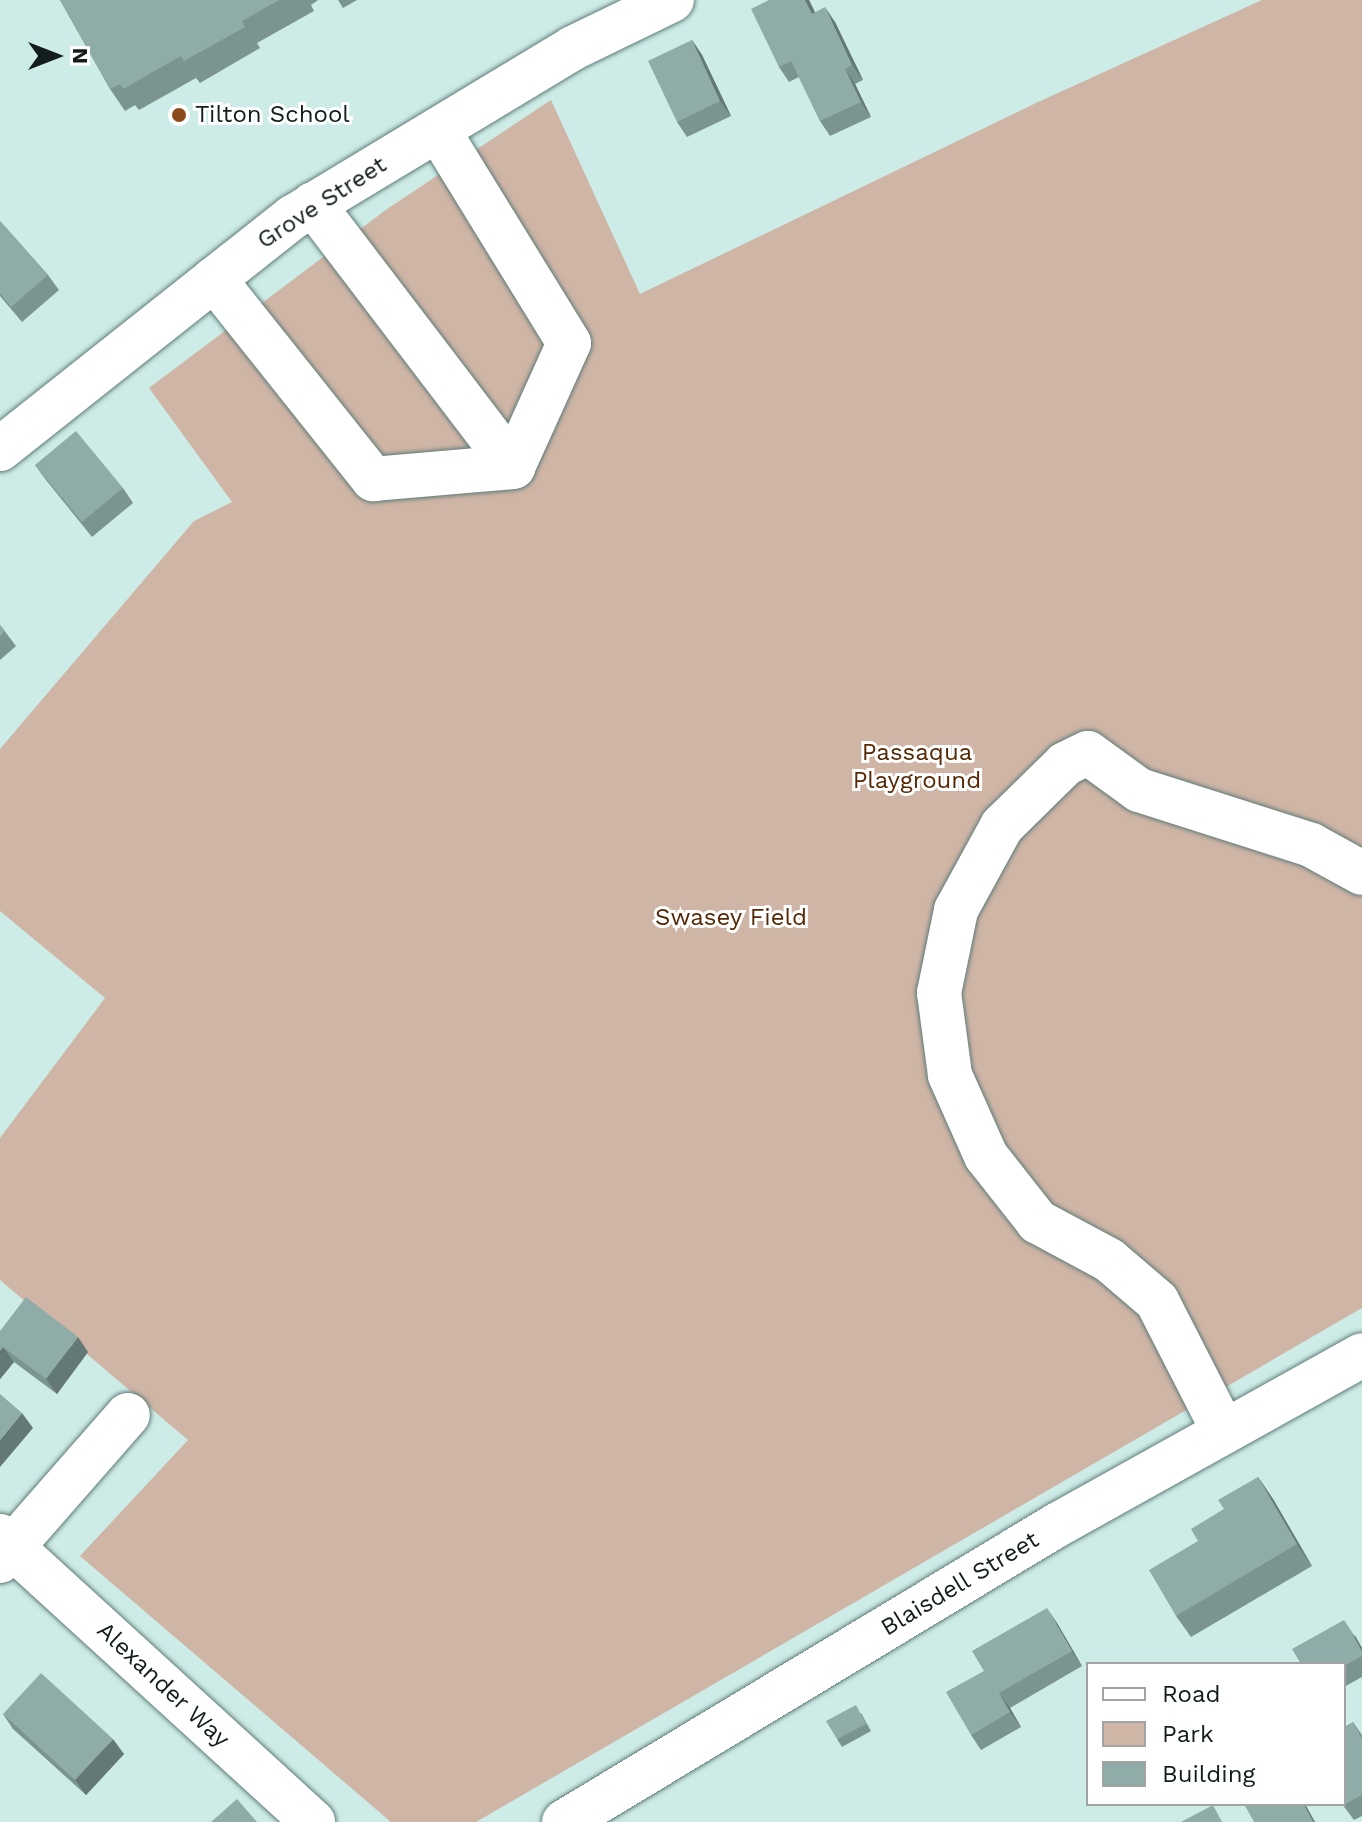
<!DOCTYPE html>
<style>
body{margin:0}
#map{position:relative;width:1362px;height:1822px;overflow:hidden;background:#cdebe7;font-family:"Work Sans",sans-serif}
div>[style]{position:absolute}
.green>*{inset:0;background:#cfb5a6}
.roads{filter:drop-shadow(0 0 2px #607c79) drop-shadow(0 0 2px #607c79)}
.minor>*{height:44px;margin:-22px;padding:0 22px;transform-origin:22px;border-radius:22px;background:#fff}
.wall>*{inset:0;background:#7b9490}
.shaded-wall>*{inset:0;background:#647876}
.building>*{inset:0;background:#8faca8}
.dots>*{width:22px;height:22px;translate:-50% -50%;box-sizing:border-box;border:4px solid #fff;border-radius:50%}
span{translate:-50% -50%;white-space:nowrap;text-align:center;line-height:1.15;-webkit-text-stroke:6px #fff;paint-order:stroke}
.poi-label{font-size:24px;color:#121d1c}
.left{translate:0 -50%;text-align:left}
.street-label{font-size:24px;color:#121d1c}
.park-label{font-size:24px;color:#562804}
.legend{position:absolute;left:1086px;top:1662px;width:260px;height:144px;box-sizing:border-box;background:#fff;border:2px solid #a0a5a4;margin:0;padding:10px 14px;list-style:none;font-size:24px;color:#121d1c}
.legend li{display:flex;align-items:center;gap:16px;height:40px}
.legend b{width:40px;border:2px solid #a0a5a4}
.north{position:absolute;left:16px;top:16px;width:80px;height:80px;-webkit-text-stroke:6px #fff;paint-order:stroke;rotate:90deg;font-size:22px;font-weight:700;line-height:32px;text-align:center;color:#121d1c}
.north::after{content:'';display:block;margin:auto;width:28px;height:36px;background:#121d1c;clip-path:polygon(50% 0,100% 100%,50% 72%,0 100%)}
</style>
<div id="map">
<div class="green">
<div style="clip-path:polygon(1262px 0,1362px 0,1362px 1308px,476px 1822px,391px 1822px,80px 1556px,188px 1440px,0 1280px,0 1138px,105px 998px,0 911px,0 749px,194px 521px,232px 502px,149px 388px,387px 209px,551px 100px,640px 294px,1036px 103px)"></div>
</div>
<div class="roads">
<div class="minor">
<div style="left:313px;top:204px;width:330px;rotate:52.7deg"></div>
<div style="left:214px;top:279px;width:256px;rotate:51.5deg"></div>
<div style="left:373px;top:479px;width:141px;rotate:-4.9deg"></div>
<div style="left:513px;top:467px;width:136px;rotate:-65.7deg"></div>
<div style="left:569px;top:343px;width:250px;rotate:-121.6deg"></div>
<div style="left:0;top:449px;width:374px;rotate:-38.4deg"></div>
<div style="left:293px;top:217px;width:327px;rotate:-31.1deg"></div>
<div style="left:573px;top:48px;width:110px;rotate:-25.9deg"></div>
<div style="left:1224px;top:1432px;width:147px;rotate:-117.1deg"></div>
<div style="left:1157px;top:1301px;width:63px;rotate:-139.5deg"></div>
<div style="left:1109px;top:1260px;width:81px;rotate:-151.8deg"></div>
<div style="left:1038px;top:1222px;width:84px;rotate:-128.2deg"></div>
<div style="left:986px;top:1156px;width:89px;rotate:-114deg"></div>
<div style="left:950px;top:1075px;width:83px;rotate:-97.6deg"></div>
<div style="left:939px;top:993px;width:85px;rotate:-78.4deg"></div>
<div style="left:956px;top:910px;width:96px;rotate:-61.3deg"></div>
<div style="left:1002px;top:826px;width:88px;rotate:-44.5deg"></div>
<div style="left:1065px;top:764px;width:25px;rotate:-26deg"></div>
<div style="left:1088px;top:753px;width:63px;rotate:36deg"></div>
<div style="left:1139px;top:790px;width:181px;rotate:17.7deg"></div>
<div style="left:1311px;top:845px;width:58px;rotate:28.8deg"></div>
<div style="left:0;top:1536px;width:424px;rotate:42.4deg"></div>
<div style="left:0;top:1561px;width:194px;rotate:-48.8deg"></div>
<div style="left:564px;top:1822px;width:576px;rotate:-31.07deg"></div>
<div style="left:1057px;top:1525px;width:349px;rotate:-29.1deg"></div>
</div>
</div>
<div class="wall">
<div style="clip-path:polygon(60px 0,318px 0,311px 5px,314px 11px,257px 43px,260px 48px,200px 83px,196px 78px,139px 110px,135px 105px,125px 111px,110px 89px)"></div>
<div style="clip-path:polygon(338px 0,357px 0,343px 8px)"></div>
<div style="clip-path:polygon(769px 0,809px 0,815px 12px,835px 22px,863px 80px,855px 84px,871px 117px,830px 136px,820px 121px,799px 77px,789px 82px,779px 67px)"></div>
<div style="clip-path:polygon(692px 40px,702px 55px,731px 116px,687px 137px,677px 122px)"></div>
<div style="clip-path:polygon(0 221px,48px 275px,59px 290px,22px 322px,0 296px)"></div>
<div style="clip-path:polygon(35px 465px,123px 488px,133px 503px,92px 537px,46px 480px)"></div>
<div style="clip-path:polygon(0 625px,16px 646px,0 660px)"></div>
<div style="clip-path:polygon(0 1331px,88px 1352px,57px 1394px,14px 1362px,0 1379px)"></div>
<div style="clip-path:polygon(1258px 1477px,1273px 1499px,1312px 1566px,1191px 1637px,1176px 1616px,1198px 1541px,1224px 1509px)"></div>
<div style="clip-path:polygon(1057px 1623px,1082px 1666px,1010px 1708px,1021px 1727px,981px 1750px,971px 1735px,984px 1671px)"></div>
<div style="clip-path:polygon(1355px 1635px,1362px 1648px,1362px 1677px,1344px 1687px,1344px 1664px)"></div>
<div style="clip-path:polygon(861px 1713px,871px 1731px,842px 1747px,837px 1739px)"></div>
<div style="clip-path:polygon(3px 1714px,124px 1754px,86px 1795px,13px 1729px)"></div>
<div style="clip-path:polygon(1353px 1722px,1362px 1735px,1362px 1816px,1354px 1820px,1342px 1804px)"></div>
</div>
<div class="shaded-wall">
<div style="clip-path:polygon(805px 0,809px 0,822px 28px,812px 14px)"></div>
<div style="clip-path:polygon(825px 7px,835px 22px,863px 80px,852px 65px)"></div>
<div style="clip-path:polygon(692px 40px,702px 55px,731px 116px,720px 101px)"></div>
<div style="clip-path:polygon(845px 69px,855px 84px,871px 117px,861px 102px)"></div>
<div style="clip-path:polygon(78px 1337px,88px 1352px,57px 1394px,46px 1379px)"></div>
<div style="clip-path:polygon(3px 1347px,14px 1362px,0 1379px,0 1351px)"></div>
<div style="clip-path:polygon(22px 1413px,33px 1428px,0 1467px,0 1440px)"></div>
<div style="clip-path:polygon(1258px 1477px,1273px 1499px,1312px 1566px,1297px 1544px)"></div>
<div style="clip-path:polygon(1047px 1608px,1057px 1623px,1082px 1666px,1072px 1651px)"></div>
<div style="clip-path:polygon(1344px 1620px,1362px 1648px,1362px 1651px)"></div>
<div style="clip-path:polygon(999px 1693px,1010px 1708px,1021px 1727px,1010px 1712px)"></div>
<div style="clip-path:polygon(113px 1739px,124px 1754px,86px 1795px,75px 1780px)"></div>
<div style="clip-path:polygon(1303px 1804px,1305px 1804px,1315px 1822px,1313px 1822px)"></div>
</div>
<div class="building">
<div style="clip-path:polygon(60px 0,279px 0,242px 21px,245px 27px,184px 61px,181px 56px,123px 89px,120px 84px,110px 89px)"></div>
<div style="clip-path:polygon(769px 0,805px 0,812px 14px,825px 7px,852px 65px,845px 69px,861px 102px,820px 121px,791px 61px,779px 67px,751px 9px)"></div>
<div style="clip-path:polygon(692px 40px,720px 101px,677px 122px,648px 61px)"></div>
<div style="clip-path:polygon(0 221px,48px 275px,11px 307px,0 293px)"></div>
<div style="clip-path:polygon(76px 431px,123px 488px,82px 522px,35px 465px)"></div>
<div style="clip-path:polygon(0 625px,5px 631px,0 636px)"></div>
<div style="clip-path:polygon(26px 1297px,78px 1337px,46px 1379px,3px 1347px,0 1351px,0 1331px)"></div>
<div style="clip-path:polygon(0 1394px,22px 1413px,0 1440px)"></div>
<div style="clip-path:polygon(1258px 1477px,1297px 1544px,1176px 1616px,1149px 1570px,1198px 1541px,1191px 1529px,1224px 1509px,1218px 1500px)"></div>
<div style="clip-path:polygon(1047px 1608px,1072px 1651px,999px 1693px,1010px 1712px,971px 1735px,946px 1692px,984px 1671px,972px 1651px)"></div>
<div style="clip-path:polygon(1344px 1620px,1362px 1651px,1362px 1656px,1344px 1666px,1344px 1664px,1301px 1664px,1292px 1649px)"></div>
<div style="clip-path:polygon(41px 1673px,113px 1739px,75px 1780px,3px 1714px)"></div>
<div style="clip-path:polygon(856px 1705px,866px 1724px,837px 1739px,826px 1721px)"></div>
<div style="clip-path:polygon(1353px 1722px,1362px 1739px,1362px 1795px,1343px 1805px,1344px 1727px)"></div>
<div style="clip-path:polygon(237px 1799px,257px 1822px,211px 1822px)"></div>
<div style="clip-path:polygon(1244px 1804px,1303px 1804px,1313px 1822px,1254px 1822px)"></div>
<div style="clip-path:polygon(1213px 1805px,1222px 1822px,1181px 1822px)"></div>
</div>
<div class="dots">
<div style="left:179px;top:115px;background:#8c4919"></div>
</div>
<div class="poi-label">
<span class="left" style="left:195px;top:115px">Tilton School</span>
</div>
<div class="street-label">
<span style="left:322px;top:203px;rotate:-33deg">Grove Street</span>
<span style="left:960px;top:1584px;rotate:-31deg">Blaisdell Street</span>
<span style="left:163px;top:1685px;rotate:43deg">Alexander Way</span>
</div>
<div class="park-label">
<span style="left:917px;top:767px">Passaqua<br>Playground</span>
<span style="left:731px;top:918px">Swasey Field</span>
</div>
<ul class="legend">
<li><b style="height:10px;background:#fff"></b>Road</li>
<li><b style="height:22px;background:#cfb5a6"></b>Park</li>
<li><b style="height:22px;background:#8faca8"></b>Building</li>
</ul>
<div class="north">N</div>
</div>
